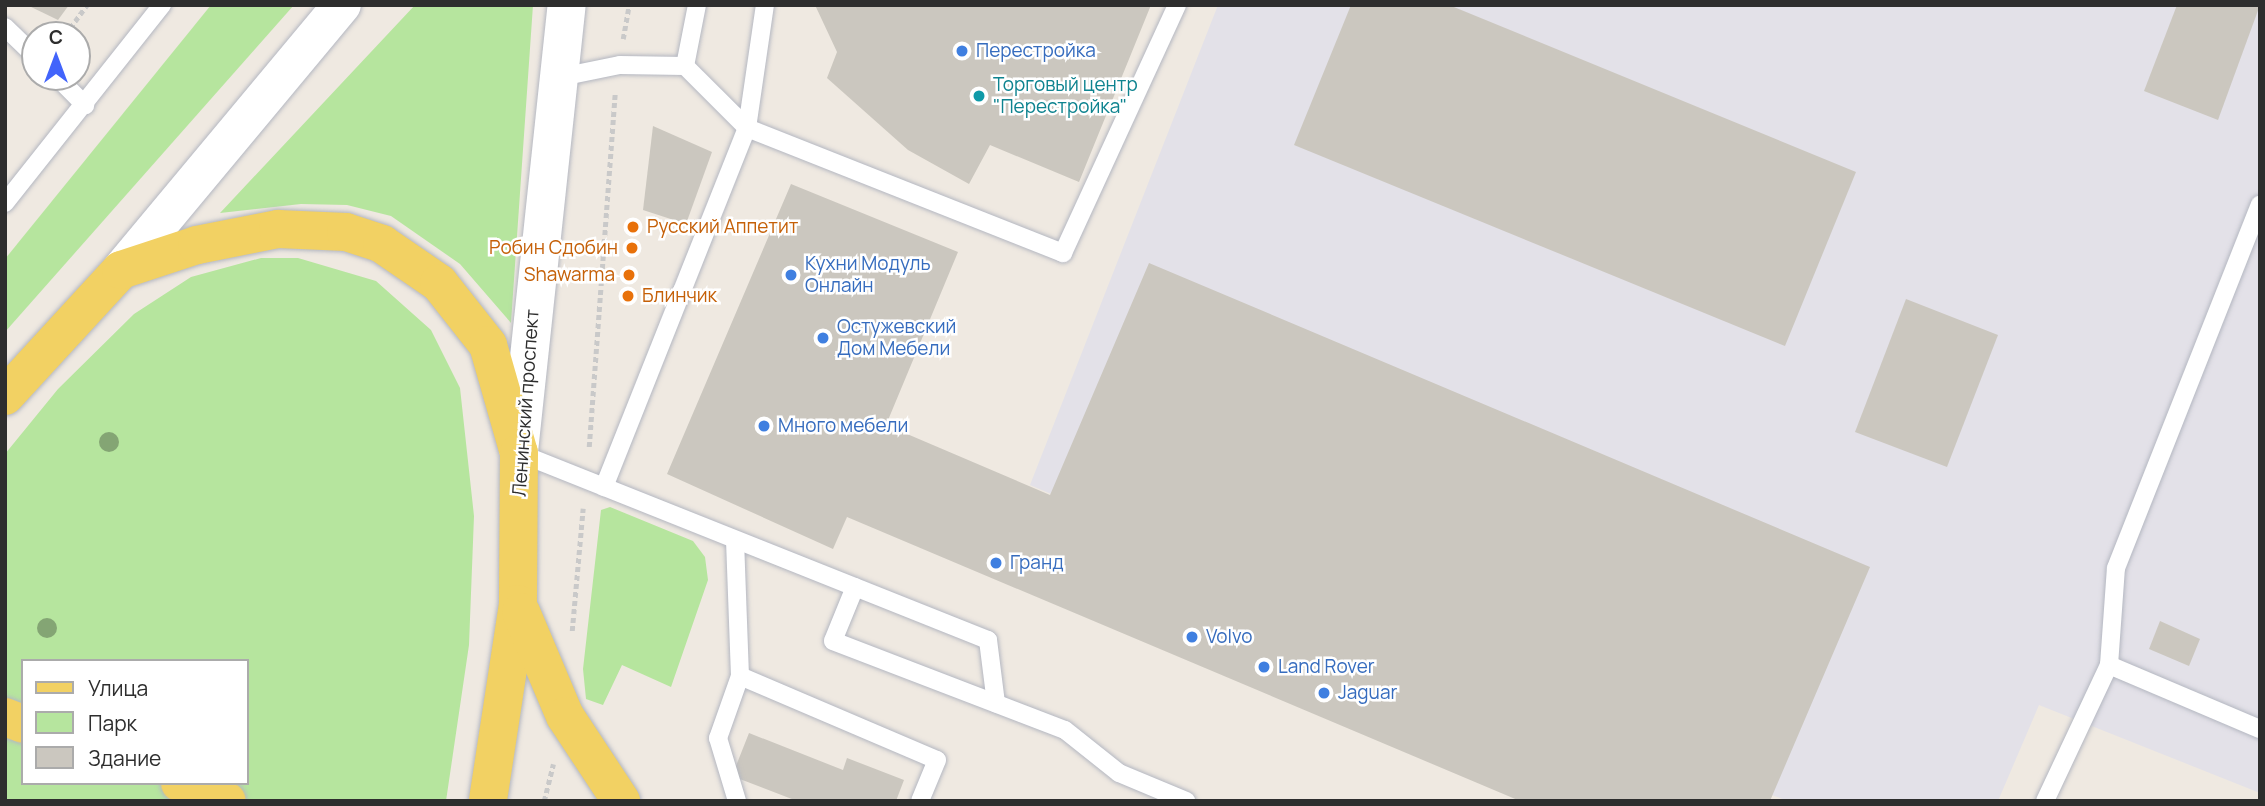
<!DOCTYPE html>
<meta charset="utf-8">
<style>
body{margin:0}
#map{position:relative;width:2265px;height:806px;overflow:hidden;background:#efe9e1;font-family:Manrope,sans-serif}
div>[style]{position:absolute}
.industrial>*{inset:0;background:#e3e1e8}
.green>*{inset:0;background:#b6e59e}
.building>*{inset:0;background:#cbc7bf}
.path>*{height:4.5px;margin-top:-2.25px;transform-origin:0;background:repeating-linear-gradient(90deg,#c9c9c9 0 5px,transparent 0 8.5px)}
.roads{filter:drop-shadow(0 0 2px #b4b7c1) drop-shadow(0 0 2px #b4b7c1)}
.service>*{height:18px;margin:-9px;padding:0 9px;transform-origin:9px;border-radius:9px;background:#fff}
.secondary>*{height:38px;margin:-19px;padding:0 19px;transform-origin:19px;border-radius:19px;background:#fff}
.primary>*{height:38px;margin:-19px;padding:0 19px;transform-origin:19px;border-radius:19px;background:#f2d163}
.trees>*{width:20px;height:20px;margin:-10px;border-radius:50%;background:#84a574}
.dots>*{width:19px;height:19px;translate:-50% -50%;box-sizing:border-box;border:4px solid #fff;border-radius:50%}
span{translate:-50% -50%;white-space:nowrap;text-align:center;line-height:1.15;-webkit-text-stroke:5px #fff;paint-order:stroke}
.shop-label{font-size:19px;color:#366cbe}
.left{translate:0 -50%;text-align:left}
.culture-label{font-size:19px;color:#0d838f}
.food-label{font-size:19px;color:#c56008}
.right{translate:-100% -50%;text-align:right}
.street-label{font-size:19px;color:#2e2e2e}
.frame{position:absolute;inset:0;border:7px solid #2e2e2e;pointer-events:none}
.legend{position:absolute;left:21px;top:659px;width:228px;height:126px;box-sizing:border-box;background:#fff;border:2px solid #ababab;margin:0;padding:9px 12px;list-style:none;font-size:21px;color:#2e2e2e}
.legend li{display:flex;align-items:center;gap:14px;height:35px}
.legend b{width:35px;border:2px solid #ababab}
.north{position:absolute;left:21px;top:21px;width:70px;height:70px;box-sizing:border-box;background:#fff;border:2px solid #ababab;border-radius:50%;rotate:0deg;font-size:19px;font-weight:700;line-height:28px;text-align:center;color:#2e2e2e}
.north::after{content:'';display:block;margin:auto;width:24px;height:32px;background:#4264fb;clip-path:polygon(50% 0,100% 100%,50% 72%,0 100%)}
</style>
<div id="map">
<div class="industrial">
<div style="clip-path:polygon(1218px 5px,2260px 5px,2260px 793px,2039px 705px,1998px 801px,1788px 801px,1682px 762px,1030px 485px)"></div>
</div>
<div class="green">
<div style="clip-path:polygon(211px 5px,294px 5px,5px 332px,5px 259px)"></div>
<div style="clip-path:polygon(415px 5px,533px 5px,511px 323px,460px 264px,391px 216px,347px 205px,301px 204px,220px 213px)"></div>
<div style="clip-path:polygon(evenodd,261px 258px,298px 258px,376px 281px,431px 330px,460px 388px,474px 516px,469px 645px,446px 801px,5px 801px,5px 454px,58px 389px,134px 314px,191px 277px,261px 258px,23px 661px,247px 661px,247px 783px,23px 783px,23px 661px)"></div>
<div style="clip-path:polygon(610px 507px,693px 541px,705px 557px,708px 580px,671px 687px,622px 665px,603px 705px,586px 699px,583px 669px,601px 510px)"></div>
</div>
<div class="building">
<div style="clip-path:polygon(27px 5px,69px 5px,58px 20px)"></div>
<div style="clip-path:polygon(815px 5px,1151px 5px,1079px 182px,990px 145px,969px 184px,908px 150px,827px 78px,837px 52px)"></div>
<div style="clip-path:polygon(1351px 5px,1449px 5px,1856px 172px,1785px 346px,1294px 145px)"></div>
<div style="clip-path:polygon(2177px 5px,2260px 5px,2218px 120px,2144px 91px)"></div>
<div style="clip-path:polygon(653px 126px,712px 152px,686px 224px,643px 210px)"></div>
<div style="clip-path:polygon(791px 184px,958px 252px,886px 425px,1050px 495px,1149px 263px,1870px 567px,1770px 801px,1520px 801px,847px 517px,833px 549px,667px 474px)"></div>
<div style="clip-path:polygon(1906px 299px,1998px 335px,1947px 467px,1855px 432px)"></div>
<div style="clip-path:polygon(2160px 621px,2200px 639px,2189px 666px,2149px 649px)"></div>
<div style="clip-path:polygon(749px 733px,843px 770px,847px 758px,904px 780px,896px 801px,797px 801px,732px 776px)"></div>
</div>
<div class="path">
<div style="left:65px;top:35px;width:37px;rotate:-54deg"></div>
<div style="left:623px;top:39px;width:35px;rotate:-80deg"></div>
<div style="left:589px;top:447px;width:356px;rotate:-85.8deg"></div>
<div style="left:572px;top:631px;width:123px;rotate:-84.9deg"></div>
<div style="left:544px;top:801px;width:38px;rotate:-76deg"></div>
</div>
<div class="roads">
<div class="service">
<div style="left:5px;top:27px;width:42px;rotate:44deg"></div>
<div style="left:685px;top:66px;width:62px;rotate:-78.9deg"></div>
<div style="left:57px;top:77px;width:40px;rotate:45deg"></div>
<div style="left:556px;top:78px;width:65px;rotate:-11.5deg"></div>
<div style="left:620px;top:65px;width:65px;rotate:0.9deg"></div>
<div style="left:685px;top:66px;width:88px;rotate:45deg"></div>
<div style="left:747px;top:128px;width:340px;rotate:21.6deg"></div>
<div style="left:1063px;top:253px;width:273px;rotate:-65.3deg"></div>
<div style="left:5px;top:203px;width:253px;rotate:-51.6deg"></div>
<div style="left:519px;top:453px;width:505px;rotate:21.74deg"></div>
<div style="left:988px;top:640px;width:64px;rotate:82.8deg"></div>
<div style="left:604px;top:487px;width:386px;rotate:-68.3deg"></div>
<div style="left:747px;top:128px;width:124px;rotate:-81.7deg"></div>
<div style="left:735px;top:540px;width:136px;rotate:87.9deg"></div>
<div style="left:740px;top:676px;width:66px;rotate:109.5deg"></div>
<div style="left:718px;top:738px;width:66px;rotate:73.2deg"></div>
<div style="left:855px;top:587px;width:58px;rotate:112.2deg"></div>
<div style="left:833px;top:641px;width:248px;rotate:21deg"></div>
<div style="left:1065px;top:730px;width:69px;rotate:38.5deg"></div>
<div style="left:1119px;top:773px;width:73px;rotate:22.7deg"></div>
<div style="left:2109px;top:665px;width:97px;rotate:-85.9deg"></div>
<div style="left:2116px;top:568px;width:391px;rotate:-68.4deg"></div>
<div style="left:740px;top:676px;width:214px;rotate:23.1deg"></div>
<div style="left:937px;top:760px;width:44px;rotate:112.5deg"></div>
<div style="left:2045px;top:801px;width:150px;rotate:-64.8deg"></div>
<div style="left:2109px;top:665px;width:164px;rotate:23deg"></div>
</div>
<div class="secondary">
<div style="left:121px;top:270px;width:345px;rotate:-50.2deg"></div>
<div style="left:519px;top:451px;width:449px;rotate:-83.9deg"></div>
</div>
<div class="primary">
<div style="left:5px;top:396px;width:171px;rotate:-47.4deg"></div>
<div style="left:121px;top:270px;width:80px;rotate:-18.2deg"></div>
<div style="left:197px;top:245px;width:83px;rotate:-11.2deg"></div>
<div style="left:278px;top:229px;width:68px;rotate:2.5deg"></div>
<div style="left:346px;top:232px;width:38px;rotate:18deg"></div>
<div style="left:382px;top:244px;width:69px;rotate:34.4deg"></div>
<div style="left:439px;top:283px;width:79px;rotate:51.7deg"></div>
<div style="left:488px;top:345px;width:112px;rotate:74deg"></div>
<div style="left:519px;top:453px;width:151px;rotate:90.4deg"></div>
<div style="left:518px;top:604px;width:199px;rotate:98.7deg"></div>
<div style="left:521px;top:612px;width:113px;rotate:67.1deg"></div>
<div style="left:565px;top:716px;width:102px;rotate:56.6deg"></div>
<div style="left:5px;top:717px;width:19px;rotate:21deg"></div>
<div style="left:180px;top:783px;width:50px;rotate:21deg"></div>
</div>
</div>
<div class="trees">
<div style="left:109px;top:442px"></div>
<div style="left:47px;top:628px"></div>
</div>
<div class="dots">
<div style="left:962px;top:51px;background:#3f7fe0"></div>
<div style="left:979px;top:96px;background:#0f9aa8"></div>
<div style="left:633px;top:227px;background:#e8710a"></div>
<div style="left:632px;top:248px;background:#e8710a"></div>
<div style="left:629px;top:275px;background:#e8710a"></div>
<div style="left:791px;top:275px;background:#3f7fe0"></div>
<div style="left:628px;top:296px;background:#e8710a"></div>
<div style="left:823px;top:338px;background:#3f7fe0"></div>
<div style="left:764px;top:426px;background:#3f7fe0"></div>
<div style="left:996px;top:563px;background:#3f7fe0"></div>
<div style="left:1192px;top:637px;background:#3f7fe0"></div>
<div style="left:1264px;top:667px;background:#3f7fe0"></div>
<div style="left:1324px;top:693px;background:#3f7fe0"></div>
</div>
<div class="shop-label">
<span class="left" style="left:976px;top:51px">Перестройка</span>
<span class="left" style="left:805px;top:275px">Кухни Модуль<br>Онлайн</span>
<span class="left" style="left:837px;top:338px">Остужевский<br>Дом Мебели</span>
<span class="left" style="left:778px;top:426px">Много мебели</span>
<span class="left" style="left:1010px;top:563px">Гранд</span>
<span class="left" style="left:1206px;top:637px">Volvo</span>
<span class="left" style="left:1278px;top:667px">Land Rover</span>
<span class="left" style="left:1338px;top:693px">Jaguar</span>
</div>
<div class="culture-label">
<span class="left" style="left:993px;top:96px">Торговый центр<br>"Перестройка"</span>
</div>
<div class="food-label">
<span class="left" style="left:647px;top:227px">Русский Аппетит</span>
<span class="right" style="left:618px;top:248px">Робин Сдобин</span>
<span class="right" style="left:615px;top:275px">Shawarma</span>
<span class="left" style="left:642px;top:296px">Блинчик</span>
</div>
<div class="street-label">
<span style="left:526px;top:403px;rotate:-86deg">Ленинский проспект</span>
</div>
<div class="frame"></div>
<ul class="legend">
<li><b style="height:9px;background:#f2d163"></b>Улица</li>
<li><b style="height:19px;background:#b6e59e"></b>Парк</li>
<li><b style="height:19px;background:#cbc7bf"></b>Здание</li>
</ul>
<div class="north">С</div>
</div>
